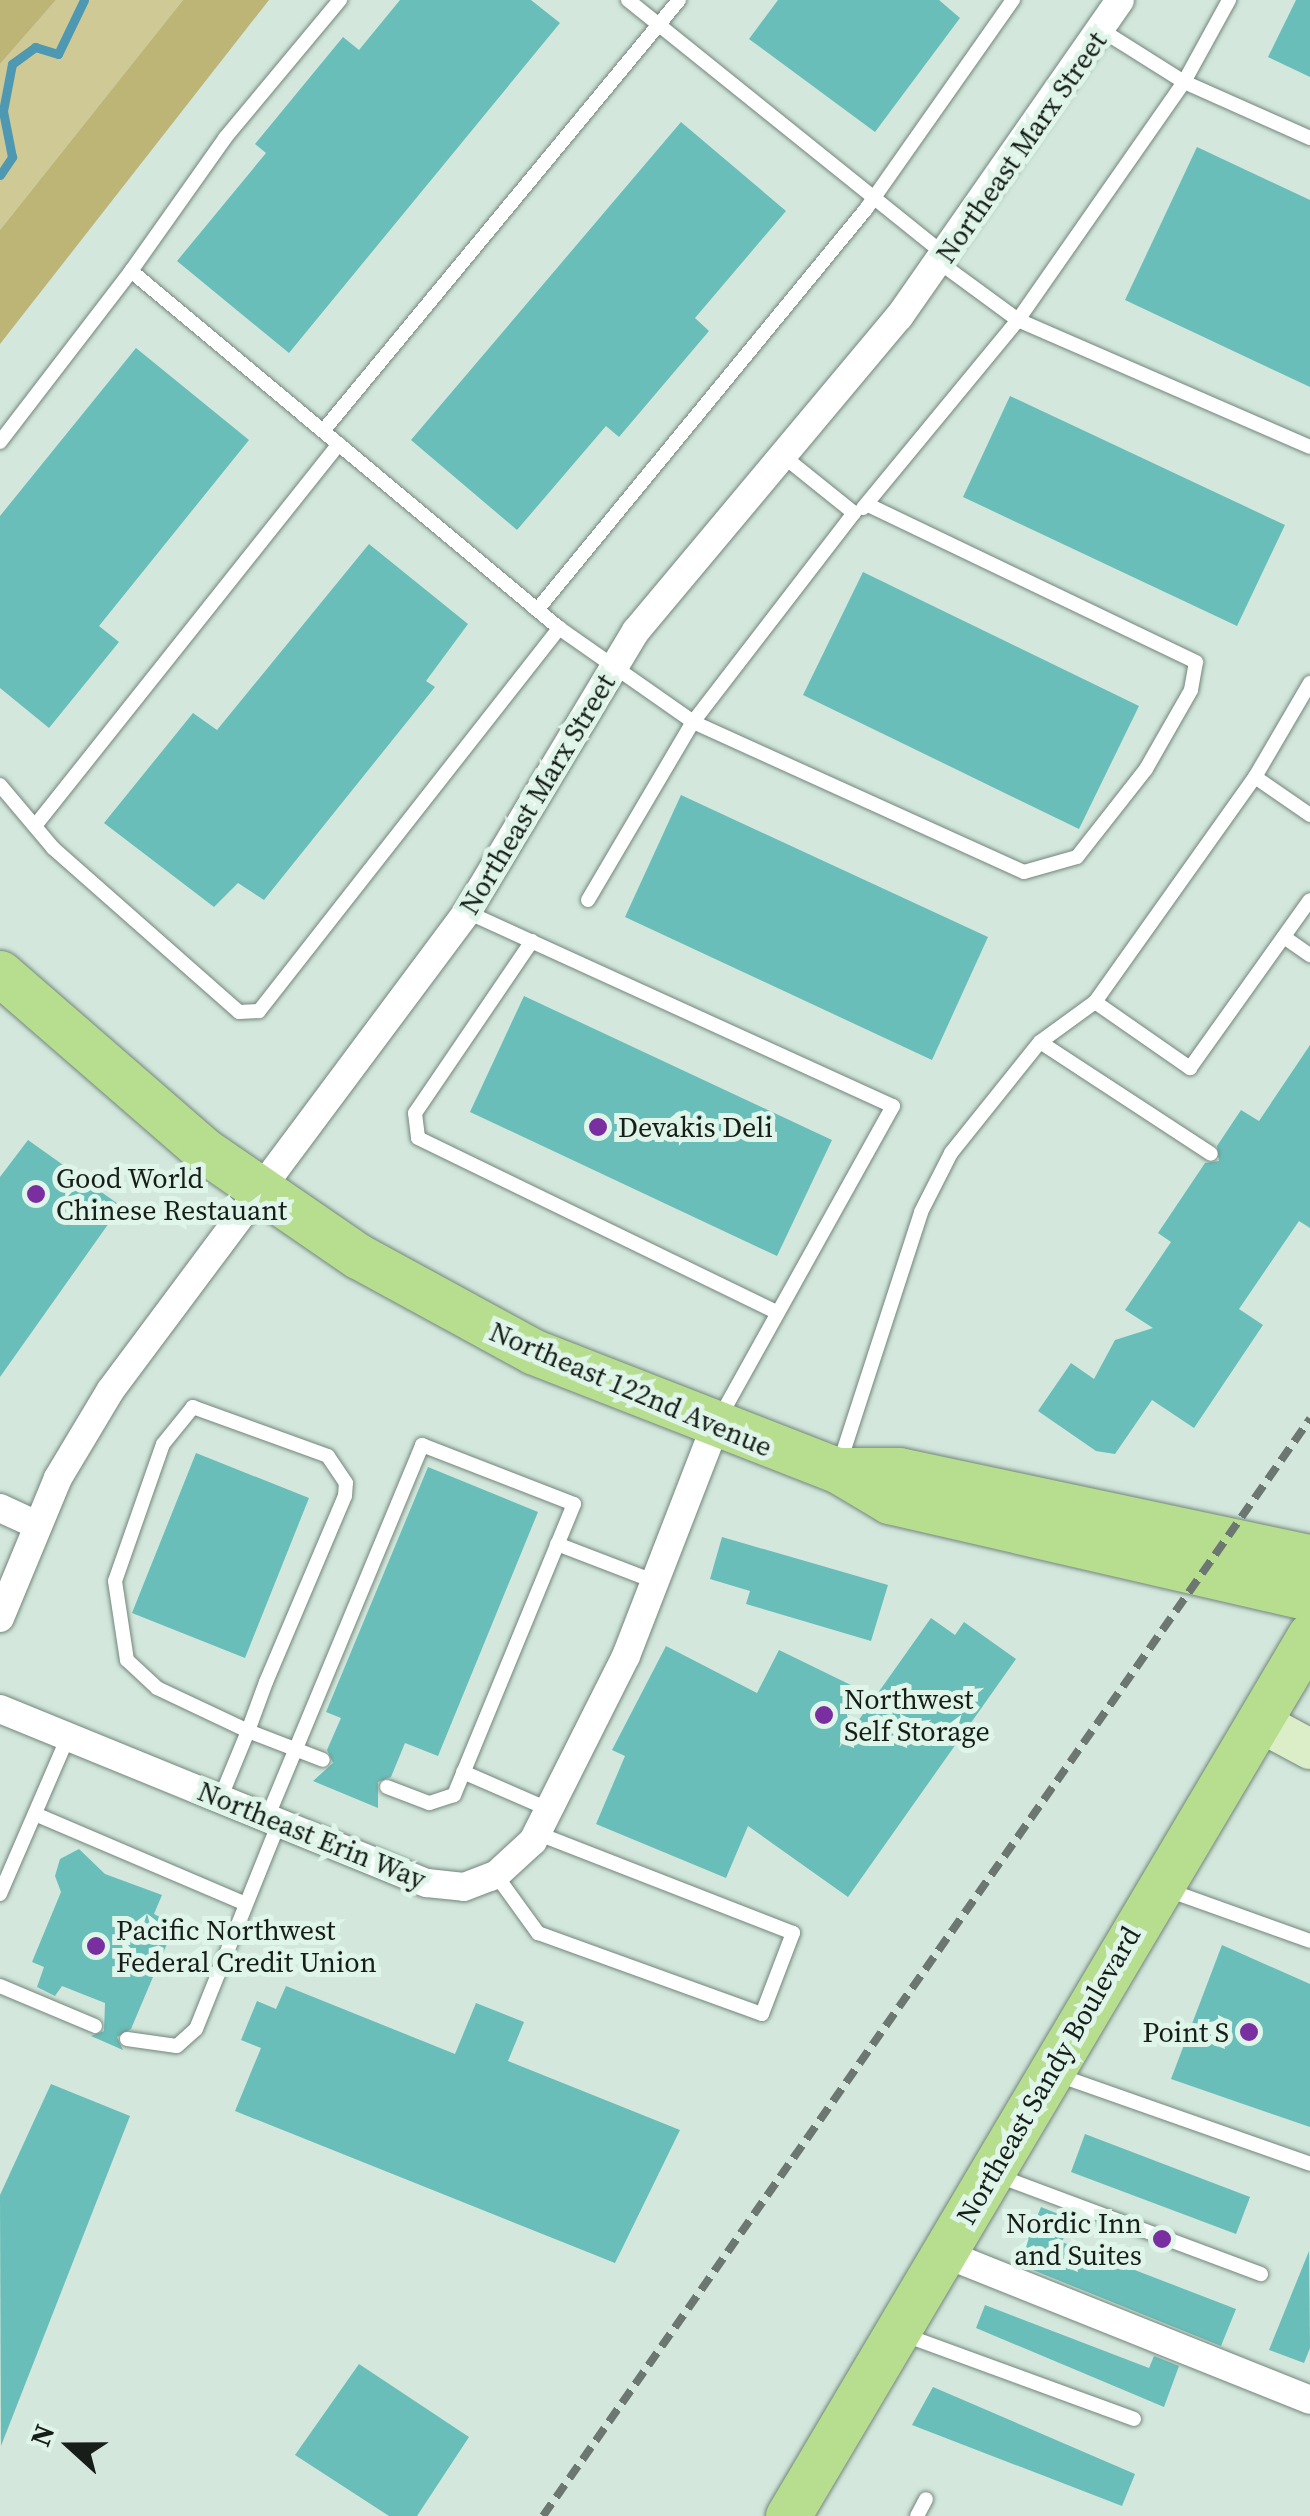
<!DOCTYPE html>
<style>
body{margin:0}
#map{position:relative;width:1310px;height:2516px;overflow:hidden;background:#d3e7dc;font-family:"Source Serif 4",serif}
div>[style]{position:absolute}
.green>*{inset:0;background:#cfc996}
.forest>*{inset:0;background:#bdb576}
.stream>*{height:9px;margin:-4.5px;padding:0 4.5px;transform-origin:4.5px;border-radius:4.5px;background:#4e99b1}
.building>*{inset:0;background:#6abeba}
.roads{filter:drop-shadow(0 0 2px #73867c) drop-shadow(0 0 2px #73867c)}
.lane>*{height:14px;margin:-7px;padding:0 7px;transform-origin:7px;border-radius:7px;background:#fff}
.street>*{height:28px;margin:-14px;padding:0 14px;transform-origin:14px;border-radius:14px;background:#fff}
.secondary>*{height:40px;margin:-20px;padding:0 20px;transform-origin:20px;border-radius:20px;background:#dbeec7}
.primary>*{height:45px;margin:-22.5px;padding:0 22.5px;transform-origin:22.5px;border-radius:22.5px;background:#b7dd8f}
.rail>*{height:8px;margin-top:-4px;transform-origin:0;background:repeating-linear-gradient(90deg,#6b7770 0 15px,transparent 0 23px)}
.dots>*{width:28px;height:28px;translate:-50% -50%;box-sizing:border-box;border:5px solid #e0f5e9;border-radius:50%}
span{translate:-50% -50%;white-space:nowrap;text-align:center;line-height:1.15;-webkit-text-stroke:10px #e0f5e9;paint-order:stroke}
.street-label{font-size:28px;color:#171e1a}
.poi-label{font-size:28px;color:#171e1a}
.left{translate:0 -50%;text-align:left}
.right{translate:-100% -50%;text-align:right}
.north{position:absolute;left:20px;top:2396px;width:100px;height:100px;-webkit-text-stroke:8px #e0f5e9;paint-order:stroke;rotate:291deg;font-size:28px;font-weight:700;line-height:40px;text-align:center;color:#171e1a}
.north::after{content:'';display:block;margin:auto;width:35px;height:45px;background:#171e1a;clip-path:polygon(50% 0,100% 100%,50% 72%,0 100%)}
</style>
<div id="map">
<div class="green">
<div style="clip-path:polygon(56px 0,183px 0,0 230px,0 64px)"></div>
</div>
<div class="forest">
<div style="clip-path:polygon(0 0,56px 0,0 64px)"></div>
<div style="clip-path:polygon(183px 0,269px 0,0 344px,0 230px)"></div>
</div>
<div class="stream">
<div style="left:0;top:175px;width:22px;rotate:-56deg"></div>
<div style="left:12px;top:157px;width:47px;rotate:-101.1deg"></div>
<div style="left:3px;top:111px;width:48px;rotate:-79.2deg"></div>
<div style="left:12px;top:64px;width:29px;rotate:-36deg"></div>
<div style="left:35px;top:47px;width:24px;rotate:17deg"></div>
<div style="left:58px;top:54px;width:60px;rotate:-64.3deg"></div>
</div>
<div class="building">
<div style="clip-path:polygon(400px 0,531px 0,560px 23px,289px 353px,177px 261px,266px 153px,255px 144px,343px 37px,359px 50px)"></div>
<div style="clip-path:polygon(778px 0,939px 0,960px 18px,875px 132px,749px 39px)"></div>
<div style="clip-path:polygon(1296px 0,1310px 0,1310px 77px,1268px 57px)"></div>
<div style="clip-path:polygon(681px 122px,786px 211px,695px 318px,709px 331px,619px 437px,606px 426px,517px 530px,411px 440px)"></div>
<div style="clip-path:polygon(1197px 147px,1310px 200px,1310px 387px,1125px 300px)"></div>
<div style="clip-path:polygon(136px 348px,249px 440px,99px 626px,119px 642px,49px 728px,0 688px,0 516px)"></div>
<div style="clip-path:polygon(1010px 396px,1285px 525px,1237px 626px,963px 497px)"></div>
<div style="clip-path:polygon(369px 544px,468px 624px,426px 681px,435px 687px,264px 900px,238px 883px,214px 907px,104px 823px,193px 713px,217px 730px)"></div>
<div style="clip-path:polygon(863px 572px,1139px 706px,1079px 829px,803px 695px)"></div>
<div style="clip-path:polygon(681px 795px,988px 937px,932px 1060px,625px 917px)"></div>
<div style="clip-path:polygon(524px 996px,832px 1140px,777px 1256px,470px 1112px)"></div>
<div style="clip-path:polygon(1310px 1045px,1310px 1228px,1299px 1221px,1239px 1309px,1263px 1325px,1194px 1428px,1152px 1400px,1115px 1454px,1096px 1451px,1038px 1411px,1071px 1363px,1094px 1379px,1115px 1340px,1153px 1328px,1125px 1310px,1171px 1242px,1158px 1233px,1205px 1163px,1219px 1161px,1217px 1146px,1241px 1110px,1259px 1121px)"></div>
<div style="clip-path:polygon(28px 1140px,121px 1206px,0 1377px,0 1177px)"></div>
<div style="clip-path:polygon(196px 1453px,309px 1498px,245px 1658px,132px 1613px)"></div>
<div style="clip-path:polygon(428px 1467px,538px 1512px,438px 1756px,405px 1743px,391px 1777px,378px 1782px,378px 1808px,313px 1781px,333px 1763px,327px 1750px,341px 1718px,326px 1712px)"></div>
<div style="clip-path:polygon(722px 1537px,888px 1585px,871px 1641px,746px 1604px,750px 1591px,710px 1579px)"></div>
<div style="clip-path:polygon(931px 1618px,955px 1635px,964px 1622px,1016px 1659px,848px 1897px,748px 1826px,726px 1878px,596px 1824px,625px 1756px,612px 1750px,666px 1646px,757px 1693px,779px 1650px,857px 1688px,839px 1748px)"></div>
<div style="clip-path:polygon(79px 1849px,105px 1874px,162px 1895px,154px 1914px,175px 1925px,131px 2029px,117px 2037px,123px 2050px,91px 2036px,104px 2031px,105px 2003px,62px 1986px,55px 1996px,37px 1987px,44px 1967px,32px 1962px,61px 1892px,55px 1876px,60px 1859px)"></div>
<div style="clip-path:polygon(1222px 1945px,1310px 1984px,1310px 2127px,1171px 2079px)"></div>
<div style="clip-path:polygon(286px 1986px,455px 2054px,476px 2003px,524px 2022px,508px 2061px,680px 2130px,615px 2263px,235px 2111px,261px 2048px,241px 2040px,257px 2001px,276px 2009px)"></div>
<div style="clip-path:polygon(51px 2084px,130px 2116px,1px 2446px,0 2195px)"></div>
<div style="clip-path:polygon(1085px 2134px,1250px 2197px,1236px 2234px,1071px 2172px)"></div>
<div style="clip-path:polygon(1041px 2207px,1071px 2219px,1062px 2242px,1236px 2309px,1221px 2346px,1018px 2264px)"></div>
<div style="clip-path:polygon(1309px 2251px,1310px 2348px,1304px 2363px,1269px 2350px)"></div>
<div style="clip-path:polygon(985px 2305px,1149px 2368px,1154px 2356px,1179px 2366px,1164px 2407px,976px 2328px)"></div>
<div style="clip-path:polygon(359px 2364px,469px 2437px,417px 2516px,389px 2516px,295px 2455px)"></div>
<div style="clip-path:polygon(933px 2387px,1135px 2474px,1122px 2506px,912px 2425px)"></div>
</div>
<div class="roads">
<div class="lane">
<div style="left:628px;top:0;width:407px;rotate:38.8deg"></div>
<div style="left:1103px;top:31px;width:96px;rotate:32.2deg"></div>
<div style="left:1184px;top:82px;width:94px;rotate:-61.2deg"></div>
<div style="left:1310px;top:138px;width:138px;rotate:-156deg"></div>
<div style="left:1184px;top:82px;width:290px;rotate:124.9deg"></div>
<div style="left:1018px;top:320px;width:318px;rotate:23.5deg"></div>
<div style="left:131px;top:271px;width:163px;rotate:-54.7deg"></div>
<div style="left:225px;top:138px;width:180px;rotate:-50.2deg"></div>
<div style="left:323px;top:431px;width:559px;rotate:-50.44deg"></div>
<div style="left:0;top:442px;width:215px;rotate:-52.5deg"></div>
<div style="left:131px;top:271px;width:557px;rotate:39.83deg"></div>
<div style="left:863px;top:508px;width:244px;rotate:-50.5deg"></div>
<div style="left:1018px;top:320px;width:97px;rotate:-143.8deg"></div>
<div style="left:537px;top:610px;width:519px;rotate:-50.63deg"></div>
<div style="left:866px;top:209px;width:256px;rotate:-54.9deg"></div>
<div style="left:1255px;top:777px;width:109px;rotate:-59.7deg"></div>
<div style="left:0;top:785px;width:82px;rotate:49.9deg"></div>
<div style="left:53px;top:848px;width:248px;rotate:41.4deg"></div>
<div style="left:239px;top:1012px;width:20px;rotate:-3deg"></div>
<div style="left:259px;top:1011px;width:487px;rotate:-51.9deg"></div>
<div style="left:559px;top:628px;width:164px;rotate:35deg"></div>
<div style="left:693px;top:722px;width:363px;rotate:24.4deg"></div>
<div style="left:1024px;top:872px;width:55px;rotate:-15.8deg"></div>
<div style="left:1077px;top:857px;width:112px;rotate:-51.9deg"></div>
<div style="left:1146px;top:769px;width:91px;rotate:-60.3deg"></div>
<div style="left:1191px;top:690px;width:28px;rotate:-80deg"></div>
<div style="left:1196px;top:662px;width:363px;rotate:-154.4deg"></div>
<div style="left:35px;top:826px;width:488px;rotate:-51.5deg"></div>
<div style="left:588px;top:900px;width:207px;rotate:-59.5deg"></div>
<div style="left:693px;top:722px;width:264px;rotate:-52.4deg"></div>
<div style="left:854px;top:513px;width:91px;rotate:-141.2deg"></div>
<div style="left:467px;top:912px;width:468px;rotate:24.5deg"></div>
<div style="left:893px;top:1106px;width:358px;rotate:119.1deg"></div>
<div style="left:1284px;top:937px;width:32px;rotate:35deg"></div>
<div style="left:532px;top:941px;width:208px;rotate:124.2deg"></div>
<div style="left:415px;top:1113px;width:25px;rotate:83deg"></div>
<div style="left:418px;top:1138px;width:394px;rotate:25.9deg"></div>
<div style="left:1095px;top:1002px;width:116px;rotate:34.8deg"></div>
<div style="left:1190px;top:1068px;width:206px;rotate:-54.5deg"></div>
<div style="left:1040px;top:1042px;width:204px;rotate:33.2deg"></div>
<div style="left:839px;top:1465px;width:266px;rotate:-72deg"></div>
<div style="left:921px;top:1212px;width:66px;rotate:-63deg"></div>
<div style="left:951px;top:1153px;width:142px;rotate:-51.3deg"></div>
<div style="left:1040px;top:1042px;width:68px;rotate:-36deg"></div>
<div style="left:1095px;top:1002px;width:276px;rotate:-54.6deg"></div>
<div style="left:1255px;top:777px;width:67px;rotate:34.6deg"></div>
<div style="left:557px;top:1544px;width:106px;rotate:21deg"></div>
<div style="left:463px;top:1772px;width:93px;rotate:23.5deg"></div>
<div style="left:220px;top:1799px;width:74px;rotate:-67.6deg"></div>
<div style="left:248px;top:1731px;width:52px;rotate:-69.8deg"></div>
<div style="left:266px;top:1682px;width:202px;rotate:-67deg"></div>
<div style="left:345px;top:1496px;width:13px;rotate:-86deg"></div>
<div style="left:346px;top:1483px;width:32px;rotate:-124deg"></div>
<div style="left:328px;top:1456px;width:144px;rotate:-160.1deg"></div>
<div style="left:193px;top:1407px;width:48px;rotate:129deg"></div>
<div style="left:163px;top:1444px;width:145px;rotate:109.3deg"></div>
<div style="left:115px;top:1581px;width:80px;rotate:81.4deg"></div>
<div style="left:127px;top:1660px;width:41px;rotate:43deg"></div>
<div style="left:157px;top:1688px;width:101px;rotate:25.3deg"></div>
<div style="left:248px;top:1731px;width:80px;rotate:21.1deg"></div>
<div style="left:35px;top:1814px;width:229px;rotate:23.1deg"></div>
<div style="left:267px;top:1818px;width:404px;rotate:-67.4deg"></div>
<div style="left:422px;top:1445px;width:163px;rotate:21.2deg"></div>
<div style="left:574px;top:1504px;width:315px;rotate:112.4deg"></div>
<div style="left:454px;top:1795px;width:26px;rotate:162deg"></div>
<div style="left:429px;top:1803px;width:45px;rotate:-159.1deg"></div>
<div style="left:496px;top:1875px;width:72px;rotate:54.1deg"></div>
<div style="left:538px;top:1933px;width:238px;rotate:19.9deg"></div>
<div style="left:762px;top:2014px;width:87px;rotate:-69.1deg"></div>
<div style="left:793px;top:1933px;width:275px;rotate:-158.7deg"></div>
<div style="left:1165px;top:1889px;width:154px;rotate:19.7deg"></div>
<div style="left:0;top:1894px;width:171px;rotate:-66.6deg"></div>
<div style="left:0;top:1986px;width:103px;rotate:22.8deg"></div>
<div style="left:127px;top:2039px;width:50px;rotate:8deg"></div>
<div style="left:177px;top:2046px;width:25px;rotate:-42deg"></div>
<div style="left:196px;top:2029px;width:222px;rotate:-68.1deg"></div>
<div style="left:1055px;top:2074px;width:270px;rotate:19.4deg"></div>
<div style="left:996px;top:2175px;width:283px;rotate:20.5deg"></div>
<div style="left:902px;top:2334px;width:247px;rotate:20.1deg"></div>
<div style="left:917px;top:2516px;width:19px;rotate:-62deg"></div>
</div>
<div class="street">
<div style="left:0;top:1508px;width:41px;rotate:24.7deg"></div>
<div style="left:0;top:1618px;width:152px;rotate:-67.5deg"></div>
<div style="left:58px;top:1478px;width:101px;rotate:-59.1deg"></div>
<div style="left:110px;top:1391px;width:597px;rotate:-53.3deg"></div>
<div style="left:467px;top:912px;width:328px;rotate:-59deg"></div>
<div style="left:636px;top:631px;width:410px;rotate:-50.1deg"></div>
<div style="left:899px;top:317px;width:386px;rotate:-55.1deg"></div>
<div style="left:0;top:1709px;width:461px;rotate:22.2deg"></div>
<div style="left:427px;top:1883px;width:37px;rotate:6deg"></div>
<div style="left:464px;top:1887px;width:34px;rotate:-21deg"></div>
<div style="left:496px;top:1875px;width:50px;rotate:-42.6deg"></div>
<div style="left:533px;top:1841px;width:207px;rotate:-63.3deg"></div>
<div style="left:626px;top:1656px;width:243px;rotate:-68.8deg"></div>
<div style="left:943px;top:2253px;width:395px;rotate:21.8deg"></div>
</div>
<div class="secondary">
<div style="left:1258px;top:1721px;width:59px;rotate:28.3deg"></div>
</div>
<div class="primary">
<div style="left:0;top:973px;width:271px;rotate:41deg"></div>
<div style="left:205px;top:1151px;width:186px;rotate:34.5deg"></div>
<div style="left:358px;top:1256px;width:200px;rotate:28.6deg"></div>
<div style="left:534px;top:1352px;width:325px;rotate:21.3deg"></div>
<div style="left:837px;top:1470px;width:61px;rotate:30.8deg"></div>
<div style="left:889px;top:1501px;width:432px;rotate:13deg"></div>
<div style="left:839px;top:1470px;width:60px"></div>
<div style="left:899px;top:1470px;width:420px;rotate:12deg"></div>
<div style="left:788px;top:2516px;width:1024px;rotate:-59.35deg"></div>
</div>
</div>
<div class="rail">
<div style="left:543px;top:2516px;width:1339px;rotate:-55.04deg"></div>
</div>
<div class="dots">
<div style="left:598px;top:1127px;background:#7a2fa0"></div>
<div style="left:36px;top:1194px;background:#7a2fa0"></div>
<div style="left:824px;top:1715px;background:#7a2fa0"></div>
<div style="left:96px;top:1946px;background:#7a2fa0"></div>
<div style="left:1249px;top:2032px;background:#7a2fa0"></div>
<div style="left:1162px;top:2239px;background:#7a2fa0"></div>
</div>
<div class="street-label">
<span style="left:1021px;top:147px;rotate:-55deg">Northeast Marx Street</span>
<span style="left:537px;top:794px;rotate:-59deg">Northeast Marx Street</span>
<span style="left:631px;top:1389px;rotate:23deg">Northeast 122nd Avenue</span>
<span style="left:312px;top:1835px;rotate:22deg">Northeast Erin Way</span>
<span style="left:1048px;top:2075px;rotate:-60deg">Northeast Sandy Boulevard</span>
</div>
<div class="poi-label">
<span class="left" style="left:618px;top:1127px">Devakis Deli</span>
<span class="left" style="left:56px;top:1194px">Good World<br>Chinese Restauant</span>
<span class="left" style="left:844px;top:1715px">Northwest<br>Self Storage</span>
<span class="left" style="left:116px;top:1946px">Pacific Northwest<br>Federal Credit Union</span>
<span class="right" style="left:1229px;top:2032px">Point S</span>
<span class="right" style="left:1142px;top:2239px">Nordic Inn<br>and Suites</span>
</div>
<div class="north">N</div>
</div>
